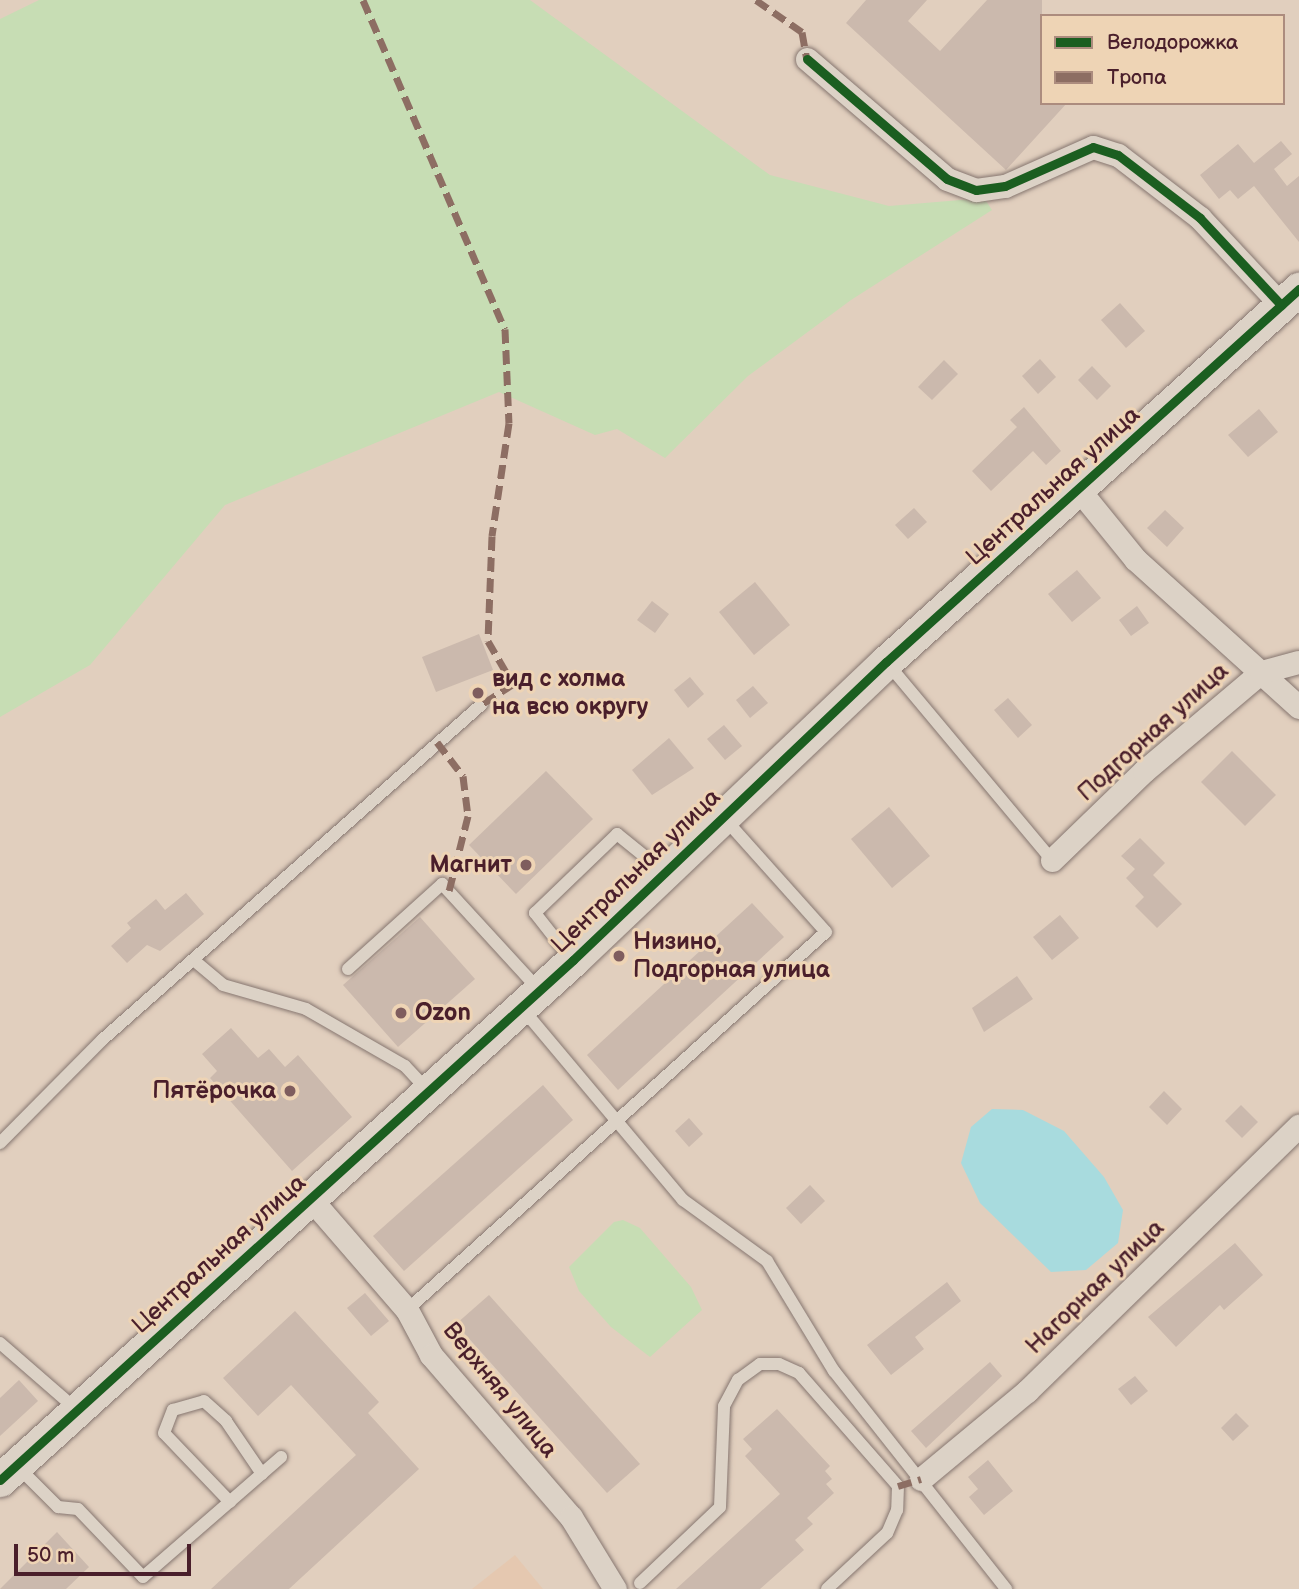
<!DOCTYPE html>
<meta charset="utf-8">
<style>
body{margin:0}
#map{position:relative;width:1299px;height:1589px;overflow:hidden;background:#e1cfbe;font-family:"Balsamiq Sans",sans-serif}
div>[style]{position:absolute}
.built>*{inset:0;background:#e5c8b0}
.green>*{inset:0;background:#c7ddb4}
.water>*{inset:0;background:#a8dbde}
.building>*{inset:0;background:#cbb9ad}
.roads{filter:drop-shadow(0 0 2px #867670) drop-shadow(0 0 2px #867670)}
.lane>*{height:12px;margin:-6px;padding:0 6px;transform-origin:6px;border-radius:6px;background:#dcd2c6}
.street>*{height:23px;margin:-11.5px;padding:0 11.5px;transform-origin:11.5px;border-radius:11.5px;background:#dcd2c6}
.secondary>*{height:33px;margin:-16.5px;padding:0 16.5px;transform-origin:16.5px;border-radius:16.5px;background:#dcd2c6}
.quiet>*{height:7px;margin-top:-3.5px;transform-origin:0;background:repeating-linear-gradient(90deg,#8d6e63 0 14px,transparent 0 21px)}
.cycleway>*{height:9px;margin:-4.5px;padding:0 4.5px;transform-origin:4.5px;border-radius:4.5px;background:#1b5e20}
.dots>*{width:19px;height:19px;translate:-50% -50%;box-sizing:border-box;border:4px solid #eed4b5;border-radius:50%}
span{translate:-50% -50%;white-space:nowrap;text-align:center;line-height:1.15;-webkit-text-stroke:6px #eed4b5;paint-order:stroke}
.street-label{font-size:24px;color:#4a1f2b}
.poi-label{font-size:24px;color:#4a1f2b;font-weight:700}
.left{translate:0 -50%;text-align:left}
.right{translate:-100% -50%;text-align:right}
.legend{position:absolute;left:1040px;top:14px;width:245px;height:91px;box-sizing:border-box;background:#eed4b5;border:2px solid #ac8c7e;margin:0;padding:9px 12px;list-style:none;font-size:21px;color:#4a1f2b}
.legend li{display:flex;align-items:center;gap:14px;height:35px}
.legend b{width:35px;border:2px solid #ac8c7e}
.scale{position:absolute;left:14px;top:1544px;width:177px;height:32px;box-sizing:border-box;border:4px solid #4a1f2b;border-top:0;padding-left:9px;font-size:21px;line-height:24px;white-space:nowrap;color:#4a1f2b;-webkit-text-stroke:5px #eed4b5;paint-order:stroke}
</style>
<div id="map">
<div class="built">
<div style="clip-path:polygon(515px 1555px,543px 1589px,472px 1589px)"></div>
</div>
<div class="green">
<div style="clip-path:polygon(39px 0,530px 0,770px 175px,889px 206px,984px 198px,992px 210px,851px 300px,748px 376px,665px 458px,617px 429px,595px 435px,499px 392px,225px 505px,90px 665px,0 717px,0 19px)"></div>
<div style="clip-path:polygon(623px 1220px,640px 1228px,691px 1287px,702px 1310px,650px 1357px,611px 1327px,579px 1291px,569px 1267px,614px 1222px)"></div>
</div>
<div class="water">
<div style="clip-path:polygon(992px 1109px,1023px 1110px,1064px 1131px,1104px 1177px,1123px 1210px,1118px 1243px,1086px 1270px,1051px 1272px,980px 1203px,961px 1163px,971px 1127px)"></div>
</div>
<div class="building">
<div style="clip-path:polygon(866px 0,927px 0,908px 21px,940px 51px,987px 0,1042px 0,1042px 103px,1067px 103px,1006px 170px,846px 23px)"></div>
<div style="clip-path:polygon(1281px 141px,1292px 154px,1274px 169px,1287px 186px,1299px 176px,1299px 242px,1254px 186px,1238px 199px,1230px 190px,1219px 199px,1200px 175px,1238px 144px,1254px 163px)"></div>
<div style="clip-path:polygon(1120px 303px,1145px 331px,1126px 348px,1101px 320px)"></div>
<div style="clip-path:polygon(1040px 359px,1056px 377px,1038px 394px,1022px 376px)"></div>
<div style="clip-path:polygon(944px 360px,958px 374px,932px 400px,918px 387px)"></div>
<div style="clip-path:polygon(1092px 366px,1111px 386px,1097px 400px,1078px 380px)"></div>
<div style="clip-path:polygon(1024px 407px,1061px 451px,1046px 465px,1033px 451px,991px 491px,972px 471px,1017px 427px,1010px 420px)"></div>
<div style="clip-path:polygon(1259px 409px,1278px 432px,1248px 457px,1228px 435px)"></div>
<div style="clip-path:polygon(914px 508px,927px 522px,908px 539px,895px 525px)"></div>
<div style="clip-path:polygon(1165px 510px,1184px 528px,1167px 547px,1147px 528px)"></div>
<div style="clip-path:polygon(1077px 570px,1101px 598px,1072px 622px,1048px 594px)"></div>
<div style="clip-path:polygon(755px 582px,790px 625px,754px 655px,719px 612px)"></div>
<div style="clip-path:polygon(652px 601px,669px 614px,655px 633px,637px 620px)"></div>
<div style="clip-path:polygon(1137px 606px,1149px 623px,1131px 636px,1119px 620px)"></div>
<div style="clip-path:polygon(479px 634px,493px 670px,436px 692px,422px 657px)"></div>
<div style="clip-path:polygon(690px 677px,704px 694px,688px 708px,674px 690px)"></div>
<div style="clip-path:polygon(753px 686px,768px 703px,750px 718px,736px 700px)"></div>
<div style="clip-path:polygon(1008px 698px,1032px 725px,1018px 738px,994px 710px)"></div>
<div style="clip-path:polygon(724px 725px,742px 746px,725px 760px,707px 739px)"></div>
<div style="clip-path:polygon(669px 738px,694px 768px,652px 795px,632px 770px)"></div>
<div style="clip-path:polygon(1232px 751px,1276px 795px,1245px 826px,1201px 782px)"></div>
<div style="clip-path:polygon(546px 771px,593px 819px,516px 894px,469px 845px)"></div>
<div style="clip-path:polygon(889px 807px,930px 856px,892px 888px,851px 839px)"></div>
<div style="clip-path:polygon(1140px 838px,1165px 863px,1153px 875px,1182px 904px,1157px 928px,1135px 906px,1144px 897px,1126px 878px,1135px 869px,1121px 856px)"></div>
<div style="clip-path:polygon(186px 893px,204px 914px,160px 951px,147px 945px,127px 963px,111px 946px,131px 928px,127px 923px,156px 899px,165px 910px)"></div>
<div style="clip-path:polygon(752px 903px,784px 937px,618px 1090px,587px 1055px)"></div>
<div style="clip-path:polygon(1060px 915px,1079px 938px,1052px 960px,1033px 937px)"></div>
<div style="clip-path:polygon(420px 917px,475px 979px,398px 1047px,343px 985px)"></div>
<div style="clip-path:polygon(1017px 976px,1033px 999px,984px 1032px,972px 1008px)"></div>
<div style="clip-path:polygon(231px 1028px,258px 1058px,269px 1049px,285px 1067px,298px 1055px,352px 1117px,292px 1171px,210px 1078px,217px 1071px,202px 1054px)"></div>
<div style="clip-path:polygon(543px 1085px,573px 1120px,404px 1271px,373px 1236px)"></div>
<div style="clip-path:polygon(1164px 1091px,1182px 1109px,1167px 1125px,1149px 1107px)"></div>
<div style="clip-path:polygon(1241px 1105px,1258px 1122px,1242px 1138px,1225px 1121px)"></div>
<div style="clip-path:polygon(689px 1118px,703px 1134px,689px 1147px,675px 1131px)"></div>
<div style="clip-path:polygon(810px 1185px,825px 1201px,801px 1224px,786px 1208px)"></div>
<div style="clip-path:polygon(1235px 1243px,1263px 1275px,1224px 1310px,1220px 1305px,1176px 1347px,1148px 1317px)"></div>
<div style="clip-path:polygon(947px 1282px,961px 1301px,915px 1337px,924px 1349px,891px 1375px,867px 1345px)"></div>
<div style="clip-path:polygon(365px 1293px,389px 1321px,371px 1336px,347px 1308px)"></div>
<div style="clip-path:polygon(489px 1295px,640px 1464px,607px 1493px,456px 1324px)"></div>
<div style="clip-path:polygon(295px 1311px,379px 1402px,368px 1413px,419px 1469px,289px 1589px,211px 1589px,356px 1455px,291px 1385px,258px 1416px,223px 1378px)"></div>
<div style="clip-path:polygon(990px 1362px,1002px 1376px,926px 1448px,911px 1431px)"></div>
<div style="clip-path:polygon(1135px 1376px,1148px 1391px,1131px 1405px,1118px 1389px)"></div>
<div style="clip-path:polygon(19px 1380px,38px 1401px,0 1436px,0 1398px)"></div>
<div style="clip-path:polygon(777px 1409px,830px 1466px,825px 1471px,832px 1479px,826px 1484px,834px 1493px,807px 1518px,813px 1524px,795px 1540px,804px 1550px,760px 1589px,676px 1589px,780px 1494px,745px 1456px,752px 1449px,743px 1439px)"></div>
<div style="clip-path:polygon(1236px 1413px,1249px 1426px,1233px 1441px,1221px 1428px)"></div>
<div style="clip-path:polygon(988px 1460px,1013px 1491px,984px 1515px,969px 1497px,978px 1489px,968px 1477px)"></div>
<div style="clip-path:polygon(57px 1532px,89px 1567px,66px 1589px,0 1589px)"></div>
</div>
<div class="roads">
<div class="lane">
<div style="left:888px;top:664px;width:256px;rotate:50.1deg"></div>
<div style="left:572px;top:960px;width:60px;rotate:-128.2deg"></div>
<div style="left:535px;top:913px;width:114px;rotate:-43.9deg"></div>
<div style="left:617px;top:834px;width:60px;rotate:39deg"></div>
<div style="left:196px;top:962px;width:35px;rotate:40deg"></div>
<div style="left:223px;top:985px;width:86px;rotate:16.1deg"></div>
<div style="left:306px;top:1009px;width:114px;rotate:29.9deg"></div>
<div style="left:405px;top:1066px;width:33px;rotate:47deg"></div>
<div style="left:348px;top:969px;width:127px;rotate:-42.1deg"></div>
<div style="left:442px;top:884px;width:144px;rotate:47.5deg"></div>
<div style="left:521px;top:1007px;width:252px;rotate:50deg"></div>
<div style="left:683px;top:1200px;width:104px;rotate:36deg"></div>
<div style="left:767px;top:1261px;width:129px;rotate:58.7deg"></div>
<div style="left:834px;top:1371px;width:278px;rotate:51.7deg"></div>
<div style="left:0;top:1143px;width:145px;rotate:-45.3deg"></div>
<div style="left:102px;top:1040px;width:507px;rotate:-41.48deg"></div>
<div style="left:407px;top:1310px;width:564px;rotate:-42.06deg"></div>
<div style="left:826px;top:932px;width:152px;rotate:-131.8deg"></div>
<div style="left:0;top:1343px;width:101px;rotate:41deg"></div>
<div style="left:18px;top:1467px;width:57px;rotate:45deg"></div>
<div style="left:58px;top:1507px;width:20px;rotate:6deg"></div>
<div style="left:78px;top:1509px;width:94px;rotate:46.3deg"></div>
<div style="left:143px;top:1577px;width:183px;rotate:-41deg"></div>
<div style="left:230px;top:1502px;width:95px;rotate:-133.7deg"></div>
<div style="left:164px;top:1433px;width:25px;rotate:-69deg"></div>
<div style="left:173px;top:1410px;width:32px;rotate:-16deg"></div>
<div style="left:204px;top:1401px;width:30px;rotate:42deg"></div>
<div style="left:226px;top:1421px;width:64px;rotate:55.8deg"></div>
<div style="left:640px;top:1583px;width:110px;rotate:-43.5deg"></div>
<div style="left:720px;top:1507px;width:101px;rotate:-87.7deg"></div>
<div style="left:724px;top:1406px;width:30px;rotate:-62deg"></div>
<div style="left:738px;top:1380px;width:27px;rotate:-36deg"></div>
<div style="left:760px;top:1364px;width:19px"></div>
<div style="left:779px;top:1364px;width:22px;rotate:24deg"></div>
<div style="left:799px;top:1373px;width:150px;rotate:48.8deg"></div>
<div style="left:898px;top:1486px;width:24px;rotate:92deg"></div>
<div style="left:897px;top:1510px;width:25px;rotate:113deg"></div>
<div style="left:887px;top:1533px;width:82px;rotate:137deg"></div>
</div>
<div class="street">
<div style="left:807px;top:59px;width:184px;rotate:40.6deg"></div>
<div style="left:947px;top:179px;width:31px;rotate:21deg"></div>
<div style="left:976px;top:190px;width:29px;rotate:-8deg"></div>
<div style="left:1005px;top:186px;width:96px;rotate:-23.9deg"></div>
<div style="left:1093px;top:147px;width:26px;rotate:18deg"></div>
<div style="left:1118px;top:155px;width:103px;rotate:37.5deg"></div>
<div style="left:1200px;top:218px;width:119px;rotate:47deg"></div>
<div style="left:1079px;top:490px;width:89px;rotate:50.9deg"></div>
<div style="left:1135px;top:559px;width:221px;rotate:42.1deg"></div>
<div style="left:1052px;top:860px;width:128px;rotate:-44.1deg"></div>
<div style="left:1144px;top:771px;width:153px;rotate:-40.2deg"></div>
<div style="left:1261px;top:672px;width:39px;rotate:-15deg"></div>
<div style="left:310px;top:1198px;width:148px;rotate:49.1deg"></div>
<div style="left:407px;top:1310px;width:51px;rotate:61.9deg"></div>
<div style="left:431px;top:1355px;width:214px;rotate:49.2deg"></div>
<div style="left:571px;top:1517px;width:84px;rotate:58.6deg"></div>
<div style="left:921px;top:1479px;width:138px;rotate:-39.7deg"></div>
<div style="left:1027px;top:1391px;width:380px;rotate:-44.3deg"></div>
</div>
<div class="secondary">
<div style="left:0;top:1480px;width:774px;rotate:-42.22deg"></div>
<div style="left:573px;top:960px;width:432px;rotate:-43.6deg"></div>
<div style="left:886px;top:662px;width:557px;rotate:-42.09deg"></div>
</div>
</div>
<div class="quiet">
<div style="left:363px;top:0;width:358px;rotate:66.7deg"></div>
<div style="left:505px;top:329px;width:94px;rotate:87.6deg"></div>
<div style="left:509px;top:423px;width:114px;rotate:98.6deg"></div>
<div style="left:492px;top:536px;width:105px;rotate:92.2deg"></div>
<div style="left:488px;top:641px;width:50px;rotate:59.8deg"></div>
<div style="left:513px;top:684px;width:37px;rotate:147deg"></div>
<div style="left:756px;top:0;width:56px;rotate:34.8deg"></div>
<div style="left:802px;top:32px;width:27px;rotate:80deg"></div>
<div style="left:437px;top:742px;width:43px;rotate:52.6deg"></div>
<div style="left:463px;top:776px;width:40px;rotate:82.9deg"></div>
<div style="left:468px;top:816px;width:77px;rotate:104.2deg"></div>
<div style="left:898px;top:1486px;width:24px;rotate:-17deg"></div>
</div>
<div class="cycleway">
<div style="left:807px;top:59px;width:184px;rotate:40.6deg"></div>
<div style="left:947px;top:179px;width:31px;rotate:21deg"></div>
<div style="left:976px;top:190px;width:29px;rotate:-8deg"></div>
<div style="left:1005px;top:186px;width:96px;rotate:-23.9deg"></div>
<div style="left:1093px;top:147px;width:26px;rotate:18deg"></div>
<div style="left:1118px;top:155px;width:103px;rotate:37.5deg"></div>
<div style="left:1200px;top:218px;width:119px;rotate:47deg"></div>
<div style="left:0;top:1480px;width:774px;rotate:-42.22deg"></div>
<div style="left:573px;top:960px;width:432px;rotate:-43.6deg"></div>
<div style="left:886px;top:662px;width:557px;rotate:-42.09deg"></div>
</div>
<div class="dots">
<div style="left:478px;top:693px;background:#7f5d5e"></div>
<div style="left:526px;top:865px;background:#7f5d5e"></div>
<div style="left:619px;top:956px;background:#7f5d5e"></div>
<div style="left:401px;top:1013px;background:#7f5d5e"></div>
<div style="left:290px;top:1091px;background:#7f5d5e"></div>
</div>
<div class="street-label">
<span style="left:1053px;top:486px;rotate:-42deg">Центральная улица</span>
<span style="left:1153px;top:732px;rotate:-42deg">Подгорная улица</span>
<span style="left:636px;top:871px;rotate:-44deg">Центральная улица</span>
<span style="left:219px;top:1254px;rotate:-42deg">Центральная улица</span>
<span style="left:1095px;top:1287px;rotate:-44deg">Нагорная улица</span>
<span style="left:500px;top:1390px;rotate:51deg">Верхняя улица</span>
</div>
<div class="poi-label">
<span class="left" style="left:492px;top:693px">вид с холма<br>на всю округу</span>
<span class="right" style="left:512px;top:865px">Магнит</span>
<span class="left" style="left:633px;top:956px">Низино,<br>Подгорная улица</span>
<span class="left" style="left:415px;top:1013px">Ozon</span>
<span class="right" style="left:276px;top:1091px">Пятёрочка</span>
</div>
<ul class="legend">
<li><b style="height:9px;background:#1b5e20"></b>Велодорожка</li>
<li><b style="height:9px;background:#8d6e63"></b>Тропа</li>
</ul>
<div class="scale">50 m</div>
</div>
